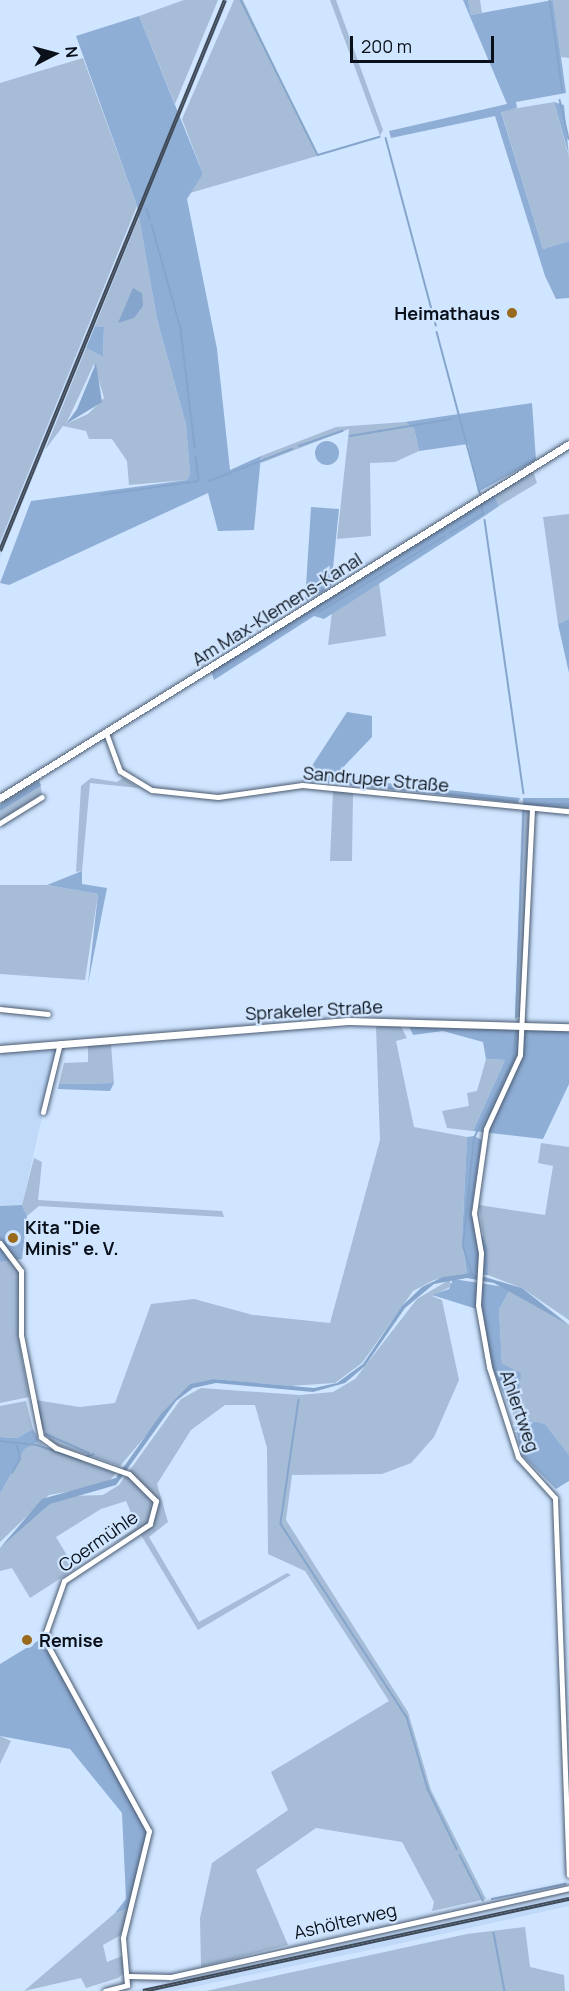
<!DOCTYPE html>
<meta charset="utf-8">
<style>
body{margin:0}
#map{position:relative;width:569px;height:1991px;overflow:hidden;background:#d0e5ff;font-family:Manrope,sans-serif}
div>[style]{position:absolute}
.built>*{inset:0;background:#c0d9f9}
.green>*{inset:0;background:#a6bcd7}
.forest>*{inset:0;background:#8faed6}
.round{border-radius:50%}
.water>*{inset:0;background:#86a5cc}
.stream>*{height:1.5px;margin:-0.75px;padding:0 0.75px;transform-origin:0.75px;border-radius:0.75px;background:#86a5cc}
.canal>*{height:5px;margin:-2.5px;padding:0 2.5px;transform-origin:2.5px;border-radius:2.5px;background:#86a5cc}
.roads{filter:drop-shadow(0 0 2px #4a5b71) drop-shadow(0 0 2px #4a5b71)}
.minor>*{height:5px;margin:-2.5px;padding:0 2.5px;transform-origin:2.5px;border-radius:2.5px;background:#fff}
.major>*{height:7px;margin:-3.5px;padding:0 3.5px;transform-origin:3.5px;border-radius:3.5px;background:#fff}
.rail>*{height:4px;margin-top:-2px;transform-origin:0;background:repeating-linear-gradient(90deg,#d0e5ff 0 4.5px,#404b59 0 9px);box-sizing:border-box;border-block:2px solid #404b59}
.dots>*{width:16px;height:16px;translate:-50% -50%;box-sizing:border-box;border:3px solid #d0e5ff;border-radius:50%}
span{translate:-50% -50%;white-space:nowrap;text-align:center;line-height:1.15;-webkit-text-stroke:4.5px #d0e5ff;paint-order:stroke}
.poi-label{font-size:18px;color:#091019;font-weight:700}
.right{translate:-100% -50%;text-align:right}
.left{translate:0 -50%;text-align:left}
.street-label{font-size:18px;color:#091019}
.north{position:absolute;left:24px;top:24px;width:60px;height:60px;-webkit-text-stroke:4px #d0e5ff;paint-order:stroke;rotate:84deg;font-size:16px;font-weight:700;line-height:24px;text-align:center;color:#091019}
.north::after{content:'';display:block;margin:auto;width:21px;height:27px;background:#091019;clip-path:polygon(50% 0,100% 100%,50% 72%,0 100%)}
.scale{position:absolute;left:350px;top:36px;width:144px;height:27px;box-sizing:border-box;border:3px solid #091019;border-top:0;padding-left:8px;font-size:18px;line-height:21px;white-space:nowrap;color:#091019;-webkit-text-stroke:4px #d0e5ff;paint-order:stroke}
</style>
<div id="map">
<div class="built">
<div style="clip-path:polygon(223px 0,228px 0,0 558px,0 542px)"></div>
<div style="clip-path:polygon(58px 1047px,22px 1205px,0 1206px,0 1052px)"></div>
<div style="clip-path:polygon(569px 1895px,569px 1906px,388px 1946px,174px 1991px,131px 1991px)"></div>
</div>
<div class="green">
<div style="clip-path:polygon(184px 0,218px 0,175px 104px,139px 16px)"></div>
<div style="clip-path:polygon(234px 0,243px 0,317px 156px,190px 193px,203px 174px,182px 119px)"></div>
<div style="clip-path:polygon(330px 0,336px 0,383px 130px,380px 136px)"></div>
<div style="clip-path:polygon(468px 0,480px 0,482px 13px,471px 15px)"></div>
<div style="clip-path:polygon(553px 0,569px 0,569px 58px,561px 57px)"></div>
<div style="clip-path:polygon(83px 58px,137px 206px,0 542px,0 83px)"></div>
<div style="clip-path:polygon(554px 102px,569px 157px,569px 241px,543px 249px,501px 111px)"></div>
<div style="clip-path:polygon(evenodd,139px 217px,157px 319px,186px 425px,190px 474px,187px 480px,129px 485px,127px 461px,112px 439px,89px 439px,86px 431px,63px 426px,45px 450px,86px 348px,103px 357px,104px 327px,95px 326px,139px 217px,94px 364px,104px 398px,88px 414px,66px 424px,94px 364px)"></div>
<div style="clip-path:polygon(405px 422px,414px 428px,419px 451px,395px 462px,370px 463px,371px 536px,337px 539px,349px 429px,261px 463px,261px 456px,336px 427px)"></div>
<div style="clip-path:polygon(533px 471px,537px 483px,499px 506px,494px 495px)"></div>
<div style="clip-path:polygon(569px 514px,569px 619px,558px 624px,543px 517px)"></div>
<div style="clip-path:polygon(379px 582px,386px 636px,328px 645px,332px 612px)"></div>
<div style="clip-path:polygon(39px 777px,42px 794px,0 820px,0 802px)"></div>
<div style="clip-path:polygon(91px 778px,117px 782px,123px 778px,139px 788px,90px 783px,82px 871px,76px 872px,81px 786px)"></div>
<div style="clip-path:polygon(333px 791px,353px 792px,352px 861px,330px 861px)"></div>
<div style="clip-path:polygon(522px 810px,529px 811px,521px 1017px,515px 1017px)"></div>
<div style="clip-path:polygon(0 885px,47px 885px,98px 894px,85px 980px,0 974px)"></div>
<div style="clip-path:polygon(399px 1023px,407px 1038px,396px 1041px,414px 1127px,467px 1137px,462px 1240px,467px 1274px,434px 1280px,413px 1291px,362px 1363px,335px 1383px,290px 1386px,213px 1379px,190px 1384px,120px 1466px,52px 1443px,40px 1425px,35px 1400px,80px 1407px,115px 1403px,151px 1304px,194px 1299px,253px 1315px,330px 1323px,380px 1140px,376px 1027px)"></div>
<div style="clip-path:polygon(111px 1044px,114px 1083px,59px 1084px,64px 1063px,88px 1062px,88px 1046px)"></div>
<div style="clip-path:polygon(486px 1059px,505px 1060px,473px 1131px,447px 1128px,442px 1111px,469px 1106px,467px 1093px,477px 1091px)"></div>
<div style="clip-path:polygon(541px 1143px,569px 1147px,569px 1320px,522px 1288px,488px 1275px,479px 1205px,545px 1215px,553px 1166px,538px 1163px)"></div>
<div style="clip-path:polygon(34px 1158px,42px 1162px,38px 1200px,222px 1211px,224px 1217px,39px 1206px,27px 1216px,22px 1205px)"></div>
<div style="clip-path:polygon(11px 1260px,19px 1271px,18px 1335px,29px 1397px,0 1403px,0 1262px)"></div>
<div style="clip-path:polygon(449px 1280px,452px 1286px,432px 1296px,442px 1300px,459px 1380px,434px 1437px,411px 1463px,382px 1474px,292px 1475px,286px 1520px,408px 1712px,431px 1790px,486px 1899px,432px 1911px,434px 1902px,402px 1842px,316px 1828px,256px 1870px,288px 1945px,201px 1967px,200px 1918px,212px 1863px,288px 1810px,271px 1772px,389px 1701px,305px 1571px,268px 1554px,267px 1448px,255px 1405px,225px 1405px,191px 1430px,157px 1484px,168px 1522px,149px 1537px,199px 1622px,287px 1573px,291px 1575px,198px 1630px,138px 1530px,112px 1544px,137px 1527px,126px 1501px,101px 1509px,56px 1537px,75px 1569px,30px 1598px,12px 1568px,0 1571px,0 1548px,50px 1504px,69px 1496px,103px 1495px,119px 1485px,181px 1399px,201px 1388px,300px 1395px,333px 1392px,355px 1379px,417px 1299px)"></div>
<div style="clip-path:polygon(511px 1288px,569px 1325px,569px 1455px,545px 1424px,529px 1420px,516px 1427px,502px 1364px,499px 1309px)"></div>
<div style="clip-path:polygon(26px 1401px,33px 1429px,17px 1438px,0 1437px,0 1406px)"></div>
<div style="clip-path:polygon(39px 1441px,46px 1448px,116px 1473px,106px 1485px,49px 1495px,0 1542px,0 1494px,25px 1449px)"></div>
<div style="clip-path:polygon(0 1736px,11px 1741px,0 1764px)"></div>
<div style="clip-path:polygon(130px 1908px,121px 1935px,103px 1945px,107px 1962px,122px 1956px,124px 1973px,118px 1978px,86px 1988px,81px 1978px,24px 1991px,115px 1913px)"></div>
<div style="clip-path:polygon(525px 1927px,530px 1967px,564px 1975px,565px 1991px,206px 1991px,467px 1934px)"></div>
</div>
<div class="forest">
<div style="clip-path:polygon(463px 0,468px 0,471px 15px,553px 0,566px 93px,516px 102px,517px 108px,501px 112px,543px 249px,569px 241px,569px 298px,556px 299px,545px 276px,495px 116px,391px 138px,389px 131px,507px 104px)"></div>
<div style="clip-path:polygon(139px 16px,203px 174px,187px 199px,217px 349px,230px 470px,261px 456px,254px 530px,218px 531px,208px 493px,9px 585px,0 583px,31px 501px,187px 480px,190px 474px,186px 425px,157px 319px,137px 206px,76px 36px)"></div>
<div style="clip-path:polygon(554px 102px,564px 105px,569px 157px,568px 152px)"></div>
<div style="clip-path:polygon(95px 326px,104px 327px,103px 357px,86px 348px)"></div>
<div style="clip-path:polygon(532px 403px,536px 460px,478px 492px,468px 444px,419px 451px,414px 428px,405px 422px)"></div>
<div class="round" style="left:315px;top:441px;width:24px;height:24px"></div>
<div style="clip-path:polygon(494px 495px,499px 506px,483px 517px,324px 619px,314px 616px,214px 680px,211px 671px)"></div>
<div style="clip-path:polygon(311px 507px,339px 509px,331px 587px,305px 602px)"></div>
<div style="clip-path:polygon(569px 619px,569px 673px,558px 624px)"></div>
<div style="clip-path:polygon(347px 712px,372px 716px,372px 737px,329px 782px,302px 781px)"></div>
<div style="clip-path:polygon(342px 778px,520px 798px,518px 803px,343px 784px)"></div>
<div style="clip-path:polygon(523px 798px,569px 798px,569px 808px,523px 805px)"></div>
<div style="clip-path:polygon(82px 871px,82px 884px,107px 888px,88px 984px,98px 894px,47px 885px)"></div>
<div style="clip-path:polygon(408px 1024px,569px 1031px,569px 1084px,543px 1139px,473px 1131px,505px 1060px,486px 1059px,483px 1042px,443px 1031px,413px 1035px)"></div>
<div style="clip-path:polygon(114px 1083px,110px 1091px,58px 1089px,59px 1084px)"></div>
<div style="clip-path:polygon(474px 1136px,482px 1140px,471px 1215px,487px 1246px,488px 1275px,467px 1274px,462px 1240px,467px 1137px)"></div>
<div style="clip-path:polygon(22px 1205px,27px 1216px,22px 1259px,0 1262px,0 1206px)"></div>
<div style="clip-path:polygon(453px 1279px,511px 1288px,499px 1309px,502px 1364px,521px 1373px,517px 1413px,511px 1410px,492px 1368px,480px 1310px,432px 1295px,449px 1289px)"></div>
<div style="clip-path:polygon(529px 1420px,545px 1424px,569px 1455px,569px 1481px,556px 1489px,521px 1454px,516px 1427px)"></div>
<div style="clip-path:polygon(33px 1429px,39px 1441px,25px 1449px,0 1494px,0 1437px,17px 1438px)"></div>
<div style="clip-path:polygon(41px 1639px,148px 1834px,130px 1908px,115px 1913px,126px 1899px,122px 1813px,70px 1749px,0 1736px,0 1664px)"></div>
</div>
<div class="water">
<div style="clip-path:polygon(133px 288px,142px 293px,143px 306px,134px 318px,118px 323px)"></div>
<div style="clip-path:polygon(96px 363px,102px 402px,66px 424px,77px 409px)"></div>
<div style="clip-path:polygon(471px 1273px,522px 1288px,569px 1325px,494px 1283px,467px 1278px,434px 1284px,405px 1308px,365px 1366px,345px 1383px,313px 1392px,216px 1383px,193px 1388px,176px 1401px,116px 1485px,50px 1504px,0 1548px,42px 1499px,116px 1478px,161px 1414px,190px 1384px,213px 1379px,314px 1388px,337px 1383px,363px 1364px,402px 1306px,422px 1287px,443px 1277px)"></div>
</div>
<div class="stream">
<div style="left:241px;top:0;width:173px;rotate:63.6deg"></div>
<div style="left:318px;top:155px;width:64px;rotate:-16.4deg"></div>
<div style="left:550px;top:0;width:93px;rotate:82deg"></div>
<div style="left:560px;top:100px;width:40px;rotate:77deg"></div>
<div style="left:386px;top:138px;width:194px;rotate:75deg"></div>
<div style="left:147px;top:209px;width:10px;rotate:73deg"></div>
<div style="left:152px;top:225px;width:108px;rotate:74.4deg"></div>
<div style="left:181px;top:329px;width:119px;rotate:83.2deg"></div>
<div style="left:437px;top:332px;width:167px;rotate:75deg"></div>
<div style="left:350px;top:436px;width:103px;rotate:-9.5deg"></div>
<div style="left:299px;top:446px;width:46px;rotate:-19.2deg"></div>
<div style="left:196px;top:456px;width:23px;rotate:83deg"></div>
<div style="left:209px;top:481px;width:89px;rotate:-21.1deg"></div>
<div style="left:101px;top:495px;width:98px;rotate:-8.2deg"></div>
<div style="left:482px;top:504px;width:8px;rotate:83deg"></div>
<div style="left:485px;top:520px;width:276px;rotate:81.9deg"></div>
<div style="left:450px;top:533px;width:39px;rotate:-30deg"></div>
<div style="left:319px;top:612px;width:146px;rotate:-31deg"></div>
<div style="left:310px;top:780px;width:206px;rotate:5.8deg"></div>
<div style="left:516px;top:1018px;width:214px;rotate:-87.9deg"></div>
<div style="left:524px;top:804px;width:45px"></div>
<div style="left:472px;top:1274px;width:29px;rotate:-108deg"></div>
<div style="left:463px;top:1246px;width:109px;rotate:-84.2deg"></div>
<div style="left:474px;top:1138px;width:87px;rotate:-63.4deg"></div>
<div style="left:513px;top:1060px;width:29px;rotate:-84deg"></div>
<div style="left:299px;top:1400px;width:125px;rotate:98.3deg"></div>
<div style="left:281px;top:1524px;width:230px;rotate:56.9deg"></div>
<div style="left:407px;top:1717px;width:75px;rotate:73.7deg"></div>
<div style="left:428px;top:1789px;width:67px;rotate:64.2deg"></div>
<div style="left:40px;top:1410px;width:18px;rotate:81deg"></div>
<div style="left:46px;top:1434px;width:47px;rotate:23.8deg"></div>
<div style="left:0;top:1441px;width:37px;rotate:6deg"></div>
<div style="left:37px;top:1445px;width:46px;rotate:18.8deg"></div>
<div style="left:85px;top:1457px;width:9px;rotate:-18deg"></div>
<div style="left:12px;top:1473px;width:16px;rotate:-60deg"></div>
<div style="left:20px;top:1459px;width:13px;rotate:-103deg"></div>
<div style="left:460px;top:1855px;width:51px;rotate:62.9deg"></div>
<div style="left:492px;top:1899px;width:75px;rotate:-11.6deg"></div>
<div style="left:494px;top:1933px;width:59px;rotate:79.3deg"></div>
</div>
<div class="canal">
<div style="left:0;top:807px;width:44px;rotate:-31.2deg"></div>
</div>
<div class="roads">
<div class="minor">
<div style="left:106px;top:733px;width:40px;rotate:69.8deg"></div>
<div style="left:120px;top:771px;width:37px;rotate:31deg"></div>
<div style="left:152px;top:790px;width:66px;rotate:6.1deg"></div>
<div style="left:218px;top:797px;width:85px;rotate:-8.1deg"></div>
<div style="left:302px;top:785px;width:268px;rotate:5.6deg"></div>
<div style="left:532px;top:809px;width:246px;rotate:92.8deg"></div>
<div style="left:520px;top:1055px;width:81px;rotate:114.7deg"></div>
<div style="left:486px;top:1129px;width:85px;rotate:98.1deg"></div>
<div style="left:474px;top:1213px;width:41px;rotate:80.1deg"></div>
<div style="left:481px;top:1253px;width:52px;rotate:93.3deg"></div>
<div style="left:478px;top:1305px;width:63px;rotate:79.9deg"></div>
<div style="left:489px;top:1367px;width:95px;rotate:72.1deg"></div>
<div style="left:518px;top:1457px;width:55px;rotate:47.9deg"></div>
<div style="left:555px;top:1498px;width:377px;rotate:87.9deg"></div>
<div style="left:0;top:823px;width:49px;rotate:-31.8deg"></div>
<div style="left:0;top:1009px;width:48px;rotate:5.9deg"></div>
<div style="left:43px;top:1112px;width:71px;rotate:-76.2deg"></div>
<div style="left:0;top:1243px;width:35px;rotate:53deg"></div>
<div style="left:21px;top:1271px;width:64px;rotate:90deg"></div>
<div style="left:21px;top:1335px;width:104px;rotate:78.9deg"></div>
<div style="left:41px;top:1437px;width:19px;rotate:36deg"></div>
<div style="left:56px;top:1448px;width:77px;rotate:19.6deg"></div>
<div style="left:129px;top:1474px;width:38px;rotate:45deg"></div>
<div style="left:156px;top:1501px;width:24px;rotate:105deg"></div>
<div style="left:150px;top:1524px;width:103px;rotate:146.5deg"></div>
<div style="left:64px;top:1581px;width:54px;rotate:109.4deg"></div>
<div style="left:46px;top:1632px;width:14px;rotate:82deg"></div>
<div style="left:48px;top:1646px;width:211px;rotate:61.4deg"></div>
<div style="left:149px;top:1831px;width:110px;rotate:103.7deg"></div>
<div style="left:123px;top:1938px;width:47px;rotate:85.1deg"></div>
<div style="left:129px;top:1976px;width:42px;rotate:1.4deg"></div>
<div style="left:171px;top:1977px;width:408px;rotate:-12.6deg"></div>
<div style="left:105px;top:1991px;width:23px;rotate:-15deg"></div>
</div>
<div class="major">
<div style="left:0;top:798px;width:670px;rotate:-31.89deg"></div>
<div style="left:0;top:1049px;width:349px;rotate:-4.6deg"></div>
<div style="left:348px;top:1021px;width:221px;rotate:1.6deg"></div>
</div>
</div>
<div class="rail">
<div style="left:0;top:551px;width:595px;rotate:-67.79deg"></div>
<div style="left:143px;top:1991px;width:436px;rotate:-12.2deg"></div>
</div>
<div class="dots">
<div style="left:512px;top:313px;background:#996a1b"></div>
<div style="left:13px;top:1238px;background:#996a1b"></div>
<div style="left:27px;top:1640px;background:#996a1b"></div>
</div>
<div class="poi-label">
<span class="right" style="left:500px;top:313px">Heimathaus</span>
<span class="left" style="left:25px;top:1238px">Kita "Die<br>Minis" e. V.</span>
<span class="left" style="left:39px;top:1640px">Remise</span>
</div>
<div class="street-label">
<span style="left:277px;top:609px;rotate:-32deg">Am Max-Klemens-Kanal</span>
<span style="left:376px;top:779px;rotate:5deg">Sandruper Straße</span>
<span style="left:314px;top:1010px;rotate:-3deg">Sprakeler Straße</span>
<span style="left:520px;top:1411px;rotate:71deg">Ahlertweg</span>
<span style="left:98px;top:1541px;rotate:-35deg">Coermühle</span>
<span style="left:345px;top:1921px;rotate:-13deg">Ashölterweg</span>
</div>
<div class="north">N</div>
<div class="scale">200 m</div>
</div>
